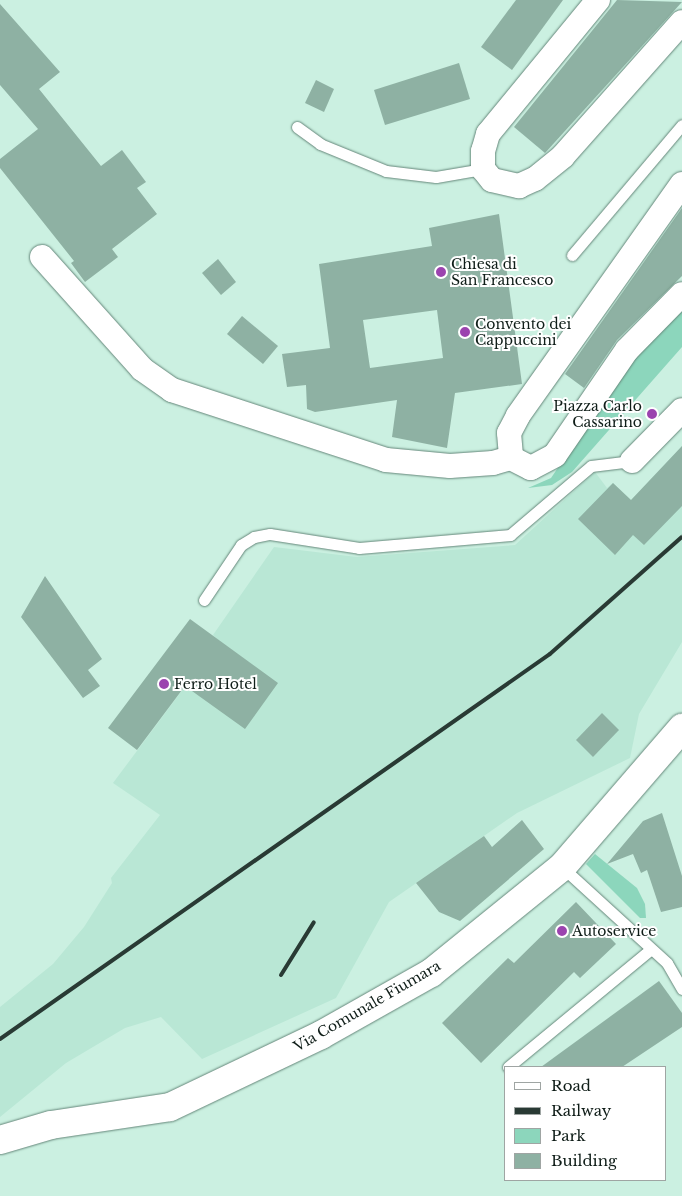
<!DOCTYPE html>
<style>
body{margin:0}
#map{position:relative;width:682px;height:1196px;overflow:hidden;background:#cbf0e1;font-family:"Libre Baskerville",serif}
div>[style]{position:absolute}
.built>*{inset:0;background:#b9e7d5}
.green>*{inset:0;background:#8cd6bc}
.building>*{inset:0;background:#8eb1a3}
.roads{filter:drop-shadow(0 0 1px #648679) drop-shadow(0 0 1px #648679)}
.lane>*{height:11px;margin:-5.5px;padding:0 5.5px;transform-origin:5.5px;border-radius:5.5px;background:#fff}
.street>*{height:24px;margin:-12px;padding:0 12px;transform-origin:12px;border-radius:12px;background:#fff}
.secondary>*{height:28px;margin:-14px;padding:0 14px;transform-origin:14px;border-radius:14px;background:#fff}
.rail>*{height:4px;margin:-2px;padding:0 2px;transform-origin:2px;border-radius:2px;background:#293a34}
.dots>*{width:14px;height:14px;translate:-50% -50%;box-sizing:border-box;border:2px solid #fff;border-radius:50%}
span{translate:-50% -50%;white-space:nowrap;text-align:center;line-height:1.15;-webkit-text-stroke:4px #fff;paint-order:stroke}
.poi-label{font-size:14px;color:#0f1d18}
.left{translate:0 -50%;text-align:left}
.right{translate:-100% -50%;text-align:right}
.street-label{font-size:14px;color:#0f1d18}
.legend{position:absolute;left:504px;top:1066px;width:162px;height:115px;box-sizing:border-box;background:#fff;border:1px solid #9fa5a3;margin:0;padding:6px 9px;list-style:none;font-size:15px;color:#0f1d18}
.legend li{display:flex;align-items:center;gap:10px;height:25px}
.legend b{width:25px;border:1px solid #9fa5a3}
</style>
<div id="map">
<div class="built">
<div style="clip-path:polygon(682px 446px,682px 642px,639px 714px,630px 758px,517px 813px,389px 902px,336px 998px,202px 1059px,161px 1017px,125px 1028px,66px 1063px,0 1117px,0 1007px,53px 964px,84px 927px,112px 883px,111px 878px,160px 815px,113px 783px,219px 641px,213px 635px,274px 547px,357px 557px,515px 545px,595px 472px,607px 488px,613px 483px,633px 502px)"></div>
</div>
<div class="green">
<div style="clip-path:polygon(682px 310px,682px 347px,572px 472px,552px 485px,528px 488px,551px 478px,628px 364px)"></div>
<div style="clip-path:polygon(595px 854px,637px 888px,645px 904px,646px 918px,640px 918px,586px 864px)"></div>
</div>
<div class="building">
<div style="clip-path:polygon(516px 0,563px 0,512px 70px,481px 47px)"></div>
<div style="clip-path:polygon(617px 0,682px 2px,545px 153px,514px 127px)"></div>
<div style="clip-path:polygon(0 4px,60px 72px,39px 89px,101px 166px,122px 150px,146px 182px,137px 188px,157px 214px,112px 249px,118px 257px,85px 282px,71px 263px,74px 261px,0 168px,0 159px,38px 129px,0 85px)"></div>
<div style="clip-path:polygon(459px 63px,470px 99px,385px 125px,374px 90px)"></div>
<div style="clip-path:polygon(316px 80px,334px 89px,324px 112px,305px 103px)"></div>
<div style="clip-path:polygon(682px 208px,682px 276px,617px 340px,584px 388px,565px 374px)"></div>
<div style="clip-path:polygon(evenodd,499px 214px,522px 384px,455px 393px,447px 448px,392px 437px,397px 400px,315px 412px,307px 409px,306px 385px,287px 387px,282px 354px,330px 348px,319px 264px,432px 246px,429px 228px,499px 214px,437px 310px,443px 358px,370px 368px,363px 320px,437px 310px)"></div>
<div style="clip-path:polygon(218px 259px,236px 282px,221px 295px,202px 273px)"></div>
<div style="clip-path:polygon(242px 316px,278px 346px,263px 364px,227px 334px)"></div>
<div style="clip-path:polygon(682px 446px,682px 506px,644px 545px,633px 535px,615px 555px,578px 519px,613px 483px,631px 500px)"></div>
<div style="clip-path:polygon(45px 576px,102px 659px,88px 670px,100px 686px,83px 698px,21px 617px)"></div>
<div style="clip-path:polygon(190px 619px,278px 683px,245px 729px,185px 686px,137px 750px,108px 728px)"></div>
<div style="clip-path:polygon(602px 713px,619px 730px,593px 757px,576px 740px)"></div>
<div style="clip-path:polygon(662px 813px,682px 876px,682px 907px,661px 912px,647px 870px,641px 873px,633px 854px,607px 864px,643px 821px)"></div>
<div style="clip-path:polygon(522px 820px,544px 849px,460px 921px,439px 912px,416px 883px,484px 836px,492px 847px)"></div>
<div style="clip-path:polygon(576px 902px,616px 944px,580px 978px,574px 972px,481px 1063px,442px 1023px,508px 958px,514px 963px)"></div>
<div style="clip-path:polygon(659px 981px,682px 1013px,682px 1027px,622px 1067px,541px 1067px)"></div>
</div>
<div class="roads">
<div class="lane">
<div style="left:297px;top:127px;width:29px;rotate:36deg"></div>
<div style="left:320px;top:144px;width:71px;rotate:22.2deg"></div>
<div style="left:386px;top:171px;width:50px;rotate:6.8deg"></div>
<div style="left:436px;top:177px;width:48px;rotate:-9.7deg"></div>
<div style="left:572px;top:255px;width:170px;rotate:-49.8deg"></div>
<div style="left:204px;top:600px;width:66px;rotate:-56.1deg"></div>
<div style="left:241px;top:545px;width:15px;rotate:-32deg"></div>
<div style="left:254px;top:537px;width:16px;rotate:-11deg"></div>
<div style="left:270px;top:534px;width:90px;rotate:8.9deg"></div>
<div style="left:359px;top:548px;width:152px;rotate:-4.9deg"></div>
<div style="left:510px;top:535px;width:106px;rotate:-40.4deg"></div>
<div style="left:591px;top:466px;width:41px;rotate:-7deg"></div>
<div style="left:562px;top:867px;width:142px;rotate:42.4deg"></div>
<div style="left:667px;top:963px;width:30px;rotate:60deg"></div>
<div style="left:508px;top:1067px;width:185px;rotate:-39.5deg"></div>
</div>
<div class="street">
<div style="left:598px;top:0;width:173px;rotate:129.4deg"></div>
<div style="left:488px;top:134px;width:18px;rotate:106deg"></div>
<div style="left:483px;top:151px;width:18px;rotate:90deg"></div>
<div style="left:483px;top:169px;width:14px;rotate:51deg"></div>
<div style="left:492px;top:180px;width:28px;rotate:13deg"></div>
<div style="left:519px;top:186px;width:17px;rotate:-24deg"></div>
<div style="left:535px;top:179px;width:36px;rotate:-39deg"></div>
<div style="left:563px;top:156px;width:179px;rotate:-48.4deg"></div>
<div style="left:682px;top:184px;width:284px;rotate:125.3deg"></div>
<div style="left:518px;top:416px;width:19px;rotate:118deg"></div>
<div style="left:509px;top:433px;width:25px;rotate:85deg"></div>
<div style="left:511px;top:458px;width:22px;rotate:27deg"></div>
<div style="left:531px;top:468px;width:27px;rotate:-28deg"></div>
<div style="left:555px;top:455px;width:127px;rotate:-55.6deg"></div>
<div style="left:627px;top:350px;width:78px;rotate:-45.5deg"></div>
<div style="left:42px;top:257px;width:150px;rotate:48.2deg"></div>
<div style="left:142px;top:369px;width:37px;rotate:35deg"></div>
<div style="left:172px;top:390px;width:225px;rotate:18.1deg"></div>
<div style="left:386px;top:460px;width:64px;rotate:5.4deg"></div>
<div style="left:450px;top:466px;width:43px;rotate:-4deg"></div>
<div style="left:493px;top:463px;width:19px;rotate:-16deg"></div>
<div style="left:632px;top:461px;width:71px;rotate:-45.6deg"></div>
</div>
<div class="secondary">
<div style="left:0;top:1140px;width:53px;rotate:-16.4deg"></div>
<div style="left:51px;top:1125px;width:120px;rotate:-8.6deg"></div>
<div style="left:170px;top:1107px;width:167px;rotate:-25.5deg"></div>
<div style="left:321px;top:1035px;width:126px;rotate:-29.4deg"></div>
<div style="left:431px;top:973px;width:169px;rotate:-39deg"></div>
<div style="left:562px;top:867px;width:184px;rotate:-49.2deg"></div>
</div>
</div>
<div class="rail">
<div style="left:281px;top:975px;width:62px;rotate:-58.1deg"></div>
<div style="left:0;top:1039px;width:671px;rotate:-34.99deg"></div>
<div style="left:550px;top:654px;width:176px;rotate:-41.6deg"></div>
</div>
<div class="dots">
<div style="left:441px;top:272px;background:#9b43af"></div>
<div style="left:465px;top:332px;background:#9b43af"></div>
<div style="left:652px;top:414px;background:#9b43af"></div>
<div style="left:164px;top:684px;background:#9b43af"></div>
<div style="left:562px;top:931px;background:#9b43af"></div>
</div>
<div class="poi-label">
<span class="left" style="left:451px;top:272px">Chiesa di<br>San Francesco</span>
<span class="left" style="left:475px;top:332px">Convento dei<br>Cappuccini</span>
<span class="right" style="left:642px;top:414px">Piazza Carlo<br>Cassarino</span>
<span class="left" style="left:174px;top:684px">Ferro Hotel</span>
<span class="left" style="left:572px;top:931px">Autoservice</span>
</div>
<div class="street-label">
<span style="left:367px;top:1006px;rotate:-30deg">Via Comunale Fiumara</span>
</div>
<ul class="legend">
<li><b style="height:6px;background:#fff"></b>Road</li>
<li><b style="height:6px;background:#293a34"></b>Railway</li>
<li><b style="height:14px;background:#8cd6bc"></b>Park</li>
<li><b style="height:14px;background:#8eb1a3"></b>Building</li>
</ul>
</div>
